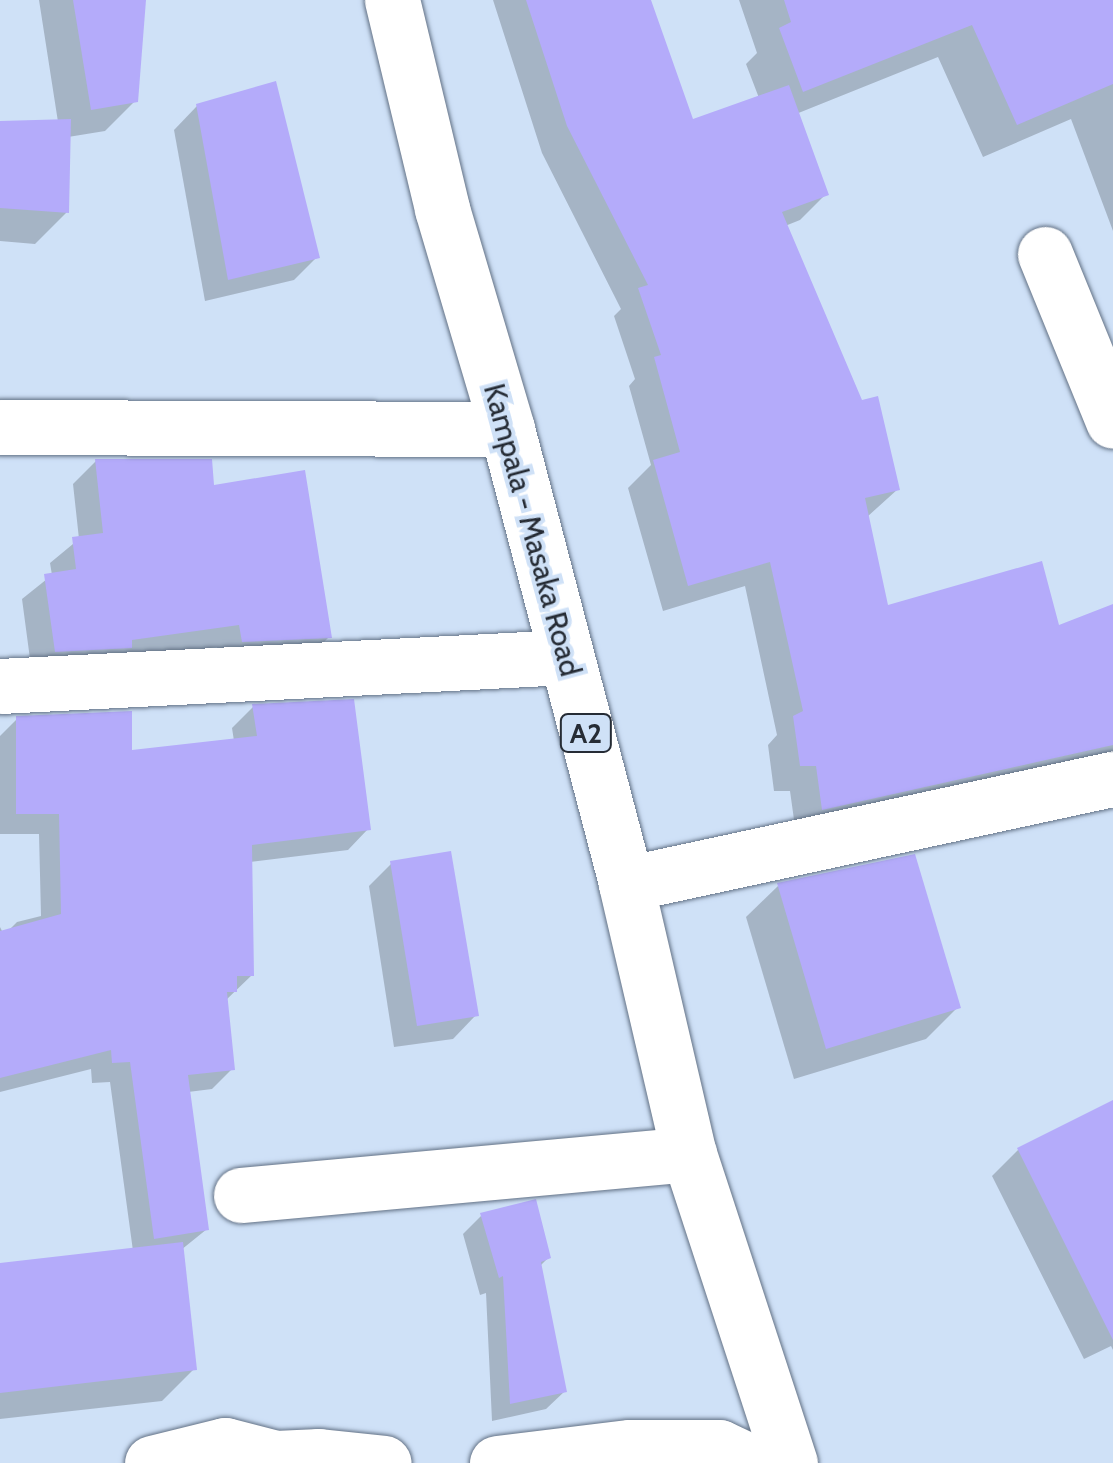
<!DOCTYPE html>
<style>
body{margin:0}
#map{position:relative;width:1113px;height:1463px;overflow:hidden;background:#cfe1f7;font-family:Cabin,sans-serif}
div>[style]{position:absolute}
.shadow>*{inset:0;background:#0003}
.building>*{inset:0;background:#b4abfa}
.roads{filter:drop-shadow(0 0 2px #627185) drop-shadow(0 0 2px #627185)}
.minor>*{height:55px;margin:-27.5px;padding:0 27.5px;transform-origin:27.5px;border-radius:27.5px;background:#fff}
.highway>*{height:55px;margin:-27.5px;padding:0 27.5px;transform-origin:27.5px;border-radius:27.5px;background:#fff}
span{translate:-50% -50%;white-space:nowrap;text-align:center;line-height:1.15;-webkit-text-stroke:8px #cfe1f7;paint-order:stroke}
.shield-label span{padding:2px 8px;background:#cfe1f7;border:2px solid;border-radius:8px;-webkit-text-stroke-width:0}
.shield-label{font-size:28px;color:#262c35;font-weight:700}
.street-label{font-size:30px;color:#262c35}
</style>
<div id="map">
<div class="shadow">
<div style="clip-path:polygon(39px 0,144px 0,135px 101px,105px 131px,68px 137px,67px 212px,35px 244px,0 241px,0 123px,58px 122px)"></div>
<div style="clip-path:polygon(493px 0,648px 0,691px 122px,759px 98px,746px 64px,757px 53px,739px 0,1113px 0,1113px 231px,1071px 119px,983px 157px,938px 57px,796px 114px,826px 194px,800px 220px,785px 226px,898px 489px,867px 517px,886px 608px,1058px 628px,1113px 607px,1113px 756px,796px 834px,790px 791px,774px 791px,768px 745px,777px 735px,745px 586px,663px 611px,628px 488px,651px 465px,629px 386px,635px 379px,614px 316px,621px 309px,542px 153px)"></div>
<div style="clip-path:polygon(197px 106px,317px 257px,294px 280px,205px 301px,174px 130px)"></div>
<div style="clip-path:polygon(96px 461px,212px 488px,329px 637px,306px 660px,220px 664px,217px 647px,32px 674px,22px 599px,52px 575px,50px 563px,79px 539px,73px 484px)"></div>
<div style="clip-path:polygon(253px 707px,368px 829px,348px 850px,250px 862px,252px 975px,225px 1001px,232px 1069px,212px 1089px,188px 1092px,207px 1229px,181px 1250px,194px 1369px,162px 1401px,0 1419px,0 1266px,133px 1251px,110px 1082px,92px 1083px,91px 1069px,0 1092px,0 927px,4px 935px,17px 922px,41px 916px,39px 834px,0 834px,0 736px,17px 719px,130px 753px,234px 741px,232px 728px)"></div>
<div style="clip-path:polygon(392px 863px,476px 1015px,453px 1039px,394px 1047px,369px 886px)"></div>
<div style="clip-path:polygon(778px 886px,958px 1007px,926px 1039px,794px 1079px,746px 917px)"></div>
<div style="clip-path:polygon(1113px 1103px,1113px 1350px,1111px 1346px,1084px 1359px,992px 1176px,1018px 1150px)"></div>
<div style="clip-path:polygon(481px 1216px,548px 1258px,539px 1267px,565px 1391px,546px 1409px,492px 1421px,486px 1293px,480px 1295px,463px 1234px)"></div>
</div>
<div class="building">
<div style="clip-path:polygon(73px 0,146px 0,138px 102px,91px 110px)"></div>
<div style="clip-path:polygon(526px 0,651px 0,693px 119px,789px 85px,829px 195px,782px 212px,862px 400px,878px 396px,900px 490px,865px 498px,888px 605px,1042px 561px,1059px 625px,1113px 604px,1113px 745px,822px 810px,816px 766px,800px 766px,793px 716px,803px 711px,770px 562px,688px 586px,653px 460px,680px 452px,654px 357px,661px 355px,638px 288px,648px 285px,567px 126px)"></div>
<div style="clip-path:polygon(784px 0,1113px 0,1113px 84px,1017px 125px,972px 25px,803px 92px,779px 28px,791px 22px)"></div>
<div style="clip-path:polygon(276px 81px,320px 258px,228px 280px,196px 104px)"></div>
<div style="clip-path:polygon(71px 119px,69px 213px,0 208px,0 121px)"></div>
<div style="clip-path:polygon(95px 459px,212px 459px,214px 485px,305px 470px,332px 638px,242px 642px,239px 625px,132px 640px,132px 648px,55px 652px,44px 574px,76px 569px,72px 537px,103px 533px)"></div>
<div style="clip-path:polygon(354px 699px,371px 830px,252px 845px,254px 976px,237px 976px,237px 992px,227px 992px,235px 1070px,188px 1075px,209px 1230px,154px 1239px,130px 1062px,112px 1063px,111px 1050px,0 1078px,0 931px,61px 914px,59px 814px,16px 814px,16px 716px,132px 711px,132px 750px,257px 736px,252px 704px)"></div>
<div style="clip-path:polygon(451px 851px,479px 1016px,417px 1026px,390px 861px)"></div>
<div style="clip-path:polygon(915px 854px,961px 1008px,826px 1049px,777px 883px)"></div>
<div style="clip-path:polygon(1113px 1100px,1113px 1340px,1017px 1148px)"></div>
<div style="clip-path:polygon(536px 1199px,551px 1258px,541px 1262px,567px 1392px,510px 1404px,503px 1276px,499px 1278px,480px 1213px)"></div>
<div style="clip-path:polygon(183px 1242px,197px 1370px,0 1393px,0 1263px)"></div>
</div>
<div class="roads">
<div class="minor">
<div style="left:1045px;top:254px;width:180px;rotate:67.8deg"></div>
<div style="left:0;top:427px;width:507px;rotate:0.23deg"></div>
<div style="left:0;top:686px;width:567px;rotate:-2.93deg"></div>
<div style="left:626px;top:884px;width:498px;rotate:-12.2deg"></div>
<div style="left:241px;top:1195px;width:450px;rotate:-5.2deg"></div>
<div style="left:152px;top:1463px;width:75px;rotate:-13.9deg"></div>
<div style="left:225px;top:1445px;width:53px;rotate:14.3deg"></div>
<div style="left:276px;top:1458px;width:43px;rotate:-2.7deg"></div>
<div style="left:319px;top:1456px;width:65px;rotate:6.1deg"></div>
<div style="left:497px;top:1463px;width:134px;rotate:-6.9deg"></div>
<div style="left:630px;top:1447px;width:89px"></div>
<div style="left:719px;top:1447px;width:38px;rotate:25deg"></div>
</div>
<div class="highway">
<div style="left:392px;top:0;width:215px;rotate:76.5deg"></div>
<div style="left:442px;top:209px;width:229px;rotate:73.5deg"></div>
<div style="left:507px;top:429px;width:470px;rotate:75.3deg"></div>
<div style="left:626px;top:884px;width:277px;rotate:76.9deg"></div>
<div style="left:689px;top:1154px;width:325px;rotate:71.9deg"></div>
</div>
</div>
<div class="shield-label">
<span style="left:586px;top:733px">A2</span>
</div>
<div class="street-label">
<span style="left:532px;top:530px;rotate:75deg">Kampala - Masaka Road</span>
</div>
</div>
